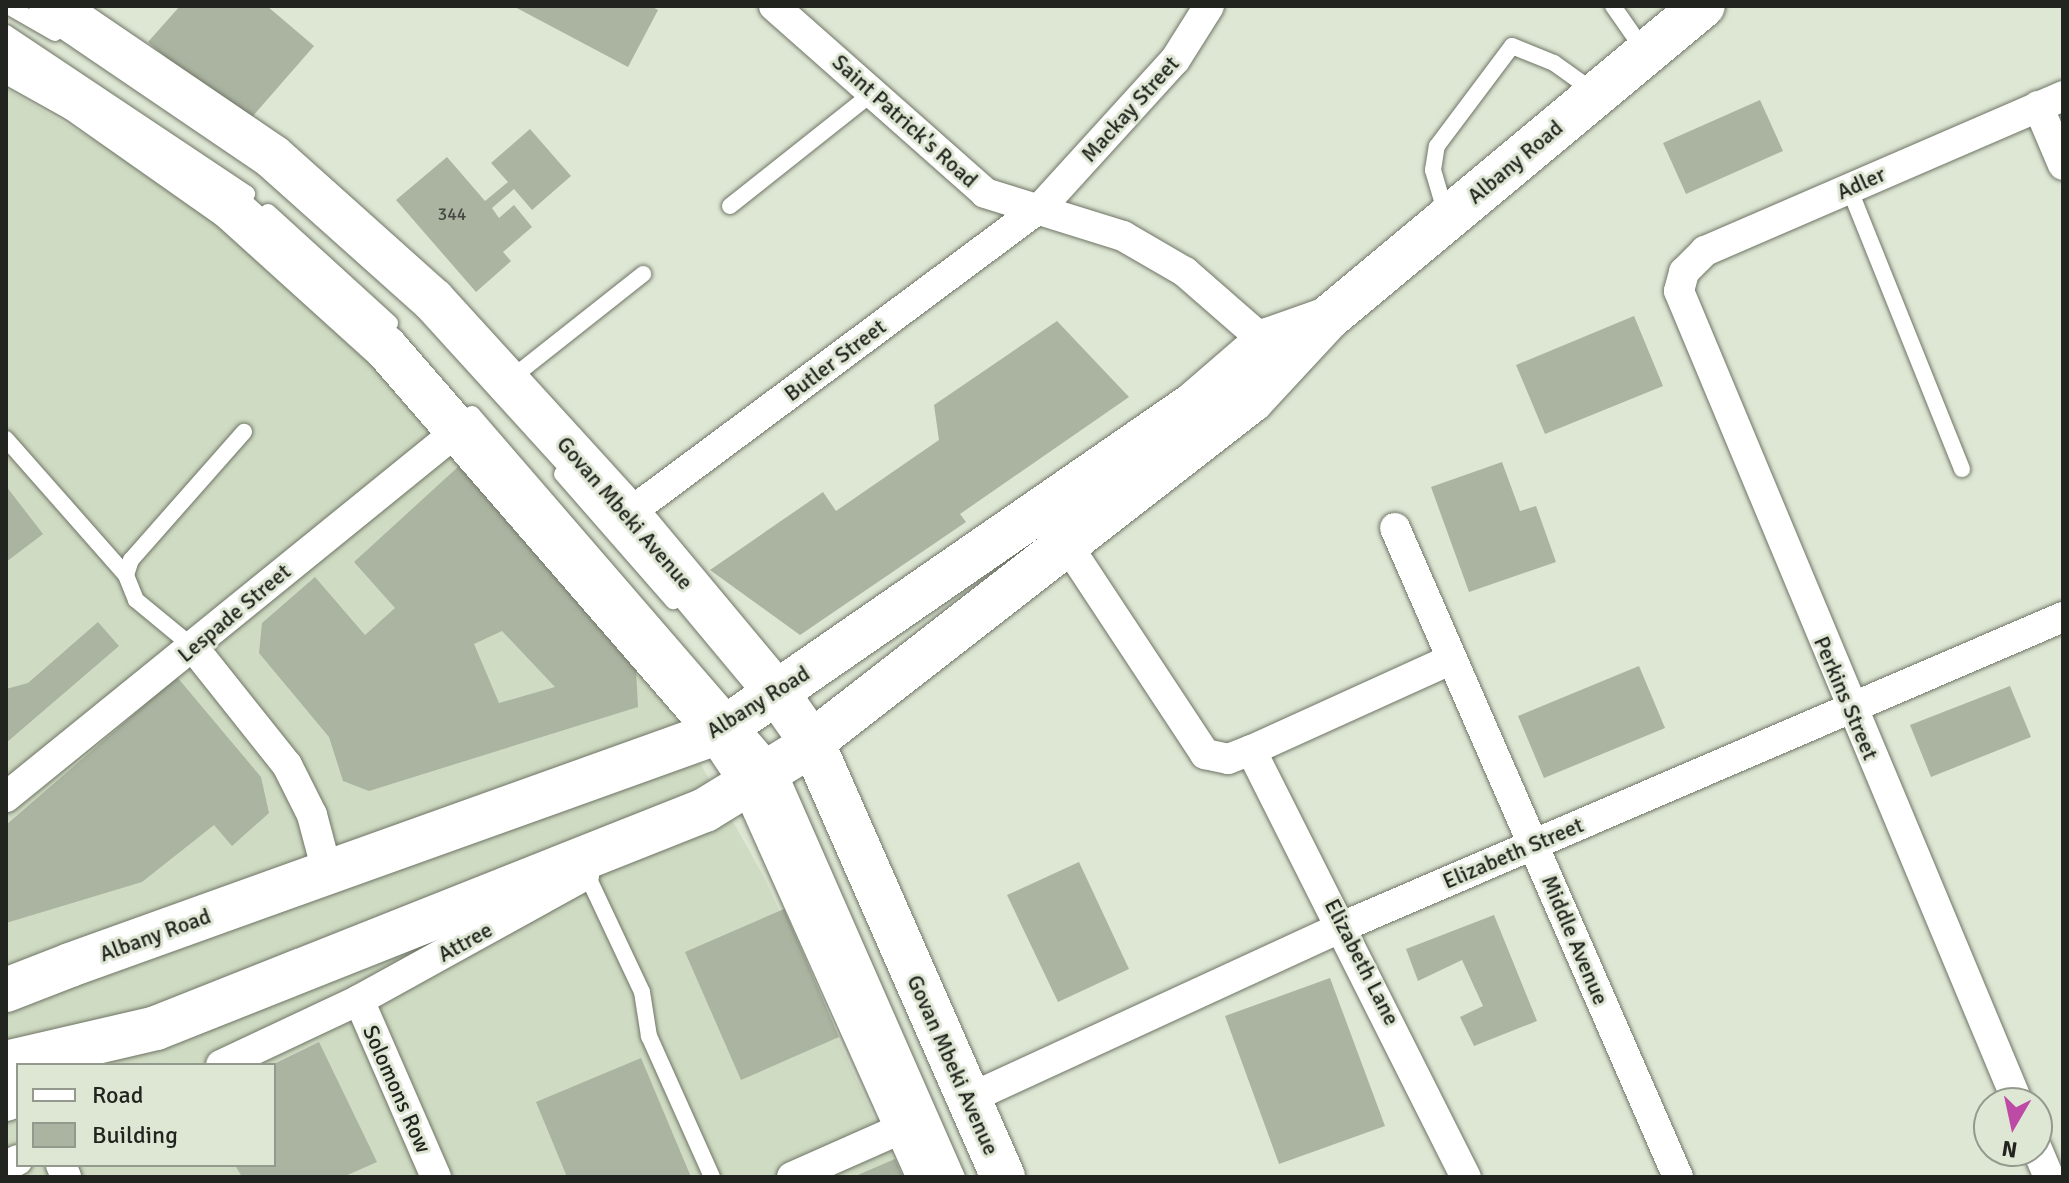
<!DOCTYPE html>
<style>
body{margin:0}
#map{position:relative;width:2069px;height:1183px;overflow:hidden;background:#dee6d4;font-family:Signika,sans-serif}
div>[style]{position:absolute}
.built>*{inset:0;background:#d0dbc3}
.building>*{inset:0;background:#abb3a1}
.roads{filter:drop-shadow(0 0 2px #6e7565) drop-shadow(0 0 2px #6e7565)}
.lane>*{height:16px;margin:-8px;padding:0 8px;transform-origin:8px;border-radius:8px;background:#fff}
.street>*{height:30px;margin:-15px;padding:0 15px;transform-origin:15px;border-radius:15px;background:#fff}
.secondary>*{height:44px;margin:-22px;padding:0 22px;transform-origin:22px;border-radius:22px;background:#fff}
.primary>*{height:44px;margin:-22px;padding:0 22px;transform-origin:22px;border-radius:22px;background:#fff}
.highway>*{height:44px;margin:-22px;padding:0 22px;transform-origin:22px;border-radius:22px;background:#fff}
span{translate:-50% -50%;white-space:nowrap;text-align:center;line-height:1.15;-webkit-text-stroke:6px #dee6d4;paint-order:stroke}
.number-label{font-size:18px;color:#444840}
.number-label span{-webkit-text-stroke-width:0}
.street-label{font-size:22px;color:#22251f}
.frame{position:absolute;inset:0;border:8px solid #22251f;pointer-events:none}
.legend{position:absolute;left:16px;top:1063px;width:260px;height:104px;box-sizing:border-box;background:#dee6d4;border:2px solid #93998c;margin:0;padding:10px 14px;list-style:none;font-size:24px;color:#22251f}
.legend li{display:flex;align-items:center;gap:16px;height:40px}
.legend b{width:40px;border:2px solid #93998c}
.north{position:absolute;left:1973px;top:1087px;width:80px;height:80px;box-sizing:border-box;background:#dee6d4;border:2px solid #93998c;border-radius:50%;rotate:189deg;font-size:22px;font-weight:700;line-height:32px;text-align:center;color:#22251f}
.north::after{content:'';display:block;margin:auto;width:28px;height:36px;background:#bd4ba6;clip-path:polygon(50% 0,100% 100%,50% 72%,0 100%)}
</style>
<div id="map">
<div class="built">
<div style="clip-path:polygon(evenodd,6px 89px,174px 187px,416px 391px,669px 708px,764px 877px,901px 1177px,6px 1177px,6px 89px,18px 1065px,274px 1065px,274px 1165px,18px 1165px,18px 1065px)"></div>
</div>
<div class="building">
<div style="clip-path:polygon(180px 6px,267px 6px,314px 46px,245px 125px,148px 42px)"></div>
<div style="clip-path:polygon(513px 6px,651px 6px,658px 10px,628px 67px)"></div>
<div style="clip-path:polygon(1760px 100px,1783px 151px,1686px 194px,1663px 143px)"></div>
<div style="clip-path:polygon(530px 129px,571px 176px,532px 210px,514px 189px,492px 208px,499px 218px,514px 205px,532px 227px,503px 252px,511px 261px,476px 292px,396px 200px,447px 157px,485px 201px,508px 182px,491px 163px)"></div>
<div style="clip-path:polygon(1634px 316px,1663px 386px,1545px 434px,1516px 365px)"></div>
<div style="clip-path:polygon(1057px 321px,1129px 397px,960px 514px,966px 522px,800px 635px,710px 570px,823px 492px,836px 511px,939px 440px,934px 405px)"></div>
<div style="clip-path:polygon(1502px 462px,1520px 511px,1536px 506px,1556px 562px,1469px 592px,1431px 487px)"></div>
<div style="clip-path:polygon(evenodd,459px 466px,636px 670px,638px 707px,369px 791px,343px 781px,329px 737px,259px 653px,262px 623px,315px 577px,365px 635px,395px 608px,354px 562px,459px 466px,502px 631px,555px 687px,499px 703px,474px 644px,502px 631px)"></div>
<div style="clip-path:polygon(6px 486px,43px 534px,6px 562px)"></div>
<div style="clip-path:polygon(98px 622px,119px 646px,6px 743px,6px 689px,28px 683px)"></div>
<div style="clip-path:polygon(1639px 666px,1665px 728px,1544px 778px,1518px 716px)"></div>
<div style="clip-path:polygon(177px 677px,261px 777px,269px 813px,232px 846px,214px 825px,142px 882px,6px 923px,6px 825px)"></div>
<div style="clip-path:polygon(2010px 686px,2031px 737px,1931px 777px,1910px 725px)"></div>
<div style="clip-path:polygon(1079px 862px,1129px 969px,1058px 1002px,1007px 895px)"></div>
<div style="clip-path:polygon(784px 909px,839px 1037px,741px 1080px,685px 952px)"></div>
<div style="clip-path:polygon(1494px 915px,1537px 1021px,1474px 1046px,1460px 1017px,1483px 1006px,1462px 960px,1418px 981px,1406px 949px)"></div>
<div style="clip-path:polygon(1330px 978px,1385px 1126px,1279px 1164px,1225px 1016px)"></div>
<div style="clip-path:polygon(319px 1042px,377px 1162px,343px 1177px,242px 1177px,235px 1165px,274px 1165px,274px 1064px)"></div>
<div style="clip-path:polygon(641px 1058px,691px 1177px,567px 1177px,536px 1102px)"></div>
<div style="clip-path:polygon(895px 1159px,903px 1177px,853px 1177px)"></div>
</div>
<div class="roads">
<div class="lane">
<div style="left:8px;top:6px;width:54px;rotate:29.9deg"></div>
<div style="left:1613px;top:6px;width:56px;rotate:55.2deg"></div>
<div style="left:6px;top:33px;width:290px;rotate:33.7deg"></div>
<div style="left:1849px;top:188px;width:303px;rotate:68.1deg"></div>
<div style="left:730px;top:206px;width:185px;rotate:-38.4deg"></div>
<div style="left:268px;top:212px;width:165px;rotate:42.3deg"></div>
<div style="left:1446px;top:214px;width:46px;rotate:-106.5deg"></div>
<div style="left:1433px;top:170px;width:24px;rotate:-81deg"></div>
<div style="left:1437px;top:146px;width:125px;rotate:-53.1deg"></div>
<div style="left:1512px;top:46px;width:45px;rotate:22deg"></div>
<div style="left:1554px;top:63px;width:52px;rotate:35.5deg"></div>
<div style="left:509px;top:380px;width:171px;rotate:-38.3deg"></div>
<div style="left:472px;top:414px;width:467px;rotate:49.2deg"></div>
<div style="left:777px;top:767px;width:448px;rotate:66.3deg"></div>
<div style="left:6px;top:439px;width:181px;rotate:48.6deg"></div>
<div style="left:562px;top:474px;width:169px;rotate:48.8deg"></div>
<div style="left:193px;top:647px;width:74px;rotate:-140.5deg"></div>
<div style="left:136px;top:600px;width:27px;rotate:-112deg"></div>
<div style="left:126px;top:575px;width:16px;rotate:-72deg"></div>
<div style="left:131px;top:560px;width:171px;rotate:-48.6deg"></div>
<div style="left:587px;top:875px;width:129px;rotate:64.8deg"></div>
<div style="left:642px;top:992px;width:45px;rotate:81deg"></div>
<div style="left:649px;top:1036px;width:154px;rotate:65.9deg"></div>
</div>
<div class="street">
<div style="left:774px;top:6px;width:282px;rotate:41.5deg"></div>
<div style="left:985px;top:193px;width:145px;rotate:17.3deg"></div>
<div style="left:1123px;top:236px;width:72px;rotate:30.1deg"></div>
<div style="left:1185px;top:272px;width:123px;rotate:41.1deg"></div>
<div style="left:2038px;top:106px;width:64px;rotate:67deg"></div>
<div style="left:628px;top:514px;width:516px;rotate:-36.65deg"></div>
<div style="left:1042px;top:206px;width:197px;rotate:-47.7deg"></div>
<div style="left:1175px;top:60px;width:64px;rotate:-57.8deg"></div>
<div style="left:1395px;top:528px;width:708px;rotate:66.44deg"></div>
<div style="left:1066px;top:543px;width:253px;rotate:56.6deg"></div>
<div style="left:1205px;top:754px;width:24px;rotate:12deg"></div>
<div style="left:1228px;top:759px;width:25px;rotate:-21deg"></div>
<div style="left:193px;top:647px;width:151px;rotate:51.5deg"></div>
<div style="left:287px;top:765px;width:56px;rotate:63.4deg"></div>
<div style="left:312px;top:815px;width:58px;rotate:75deg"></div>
<div style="left:1452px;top:659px;width:221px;rotate:155.6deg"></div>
<div style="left:1251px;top:750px;width:478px;rotate:63.3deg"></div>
<div style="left:6px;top:797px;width:586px;rotate:-39.04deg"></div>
<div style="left:359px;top:1000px;width:193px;rotate:66.5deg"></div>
<div style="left:221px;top:1065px;width:153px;rotate:-25.2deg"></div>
<div style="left:359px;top:1000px;width:257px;rotate:-28.9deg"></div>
<div style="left:968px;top:1099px;width:414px;rotate:-24.7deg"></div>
<div style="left:1344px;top:926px;width:783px;rotate:-23.26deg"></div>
<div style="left:2018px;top:1103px;width:880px;rotate:-112.66deg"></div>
<div style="left:1679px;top:291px;width:20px;rotate:-75deg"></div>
<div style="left:1684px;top:272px;width:30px;rotate:-45deg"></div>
<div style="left:1705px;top:251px;width:390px;rotate:-23.4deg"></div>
<div style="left:2037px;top:1149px;width:30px;rotate:67deg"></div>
<div style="left:61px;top:1165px;width:13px;rotate:67deg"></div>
<div style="left:6px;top:1166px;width:13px;rotate:-27deg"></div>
<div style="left:792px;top:1177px;width:126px;rotate:-23.9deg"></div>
</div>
<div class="secondary">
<div style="left:70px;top:965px;width:690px;rotate:-19.75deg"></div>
<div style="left:719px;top:732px;width:577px;rotate:-34.63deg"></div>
<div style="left:1194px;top:404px;width:98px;rotate:-40.9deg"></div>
<div style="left:1268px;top:340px;width:57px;rotate:-19.4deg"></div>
<div style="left:156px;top:1028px;width:591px;rotate:-21.66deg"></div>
<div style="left:705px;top:810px;width:109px;rotate:-31.5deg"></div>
<div style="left:798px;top:753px;width:575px;rotate:-37.87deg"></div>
<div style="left:1252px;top:400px;width:112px;rotate:-47.2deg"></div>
<div style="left:1328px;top:318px;width:488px;rotate:-39.8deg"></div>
</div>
<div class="primary">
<div style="left:51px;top:6px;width:268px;rotate:34.2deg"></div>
<div style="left:273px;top:157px;width:215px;rotate:41.8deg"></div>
<div style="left:433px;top:300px;width:290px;rotate:47.7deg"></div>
<div style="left:628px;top:514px;width:233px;rotate:50.2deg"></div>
<div style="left:777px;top:693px;width:62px;rotate:54.8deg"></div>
<div style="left:813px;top:744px;width:473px;rotate:66.3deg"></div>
<div style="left:6px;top:60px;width:80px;rotate:29.1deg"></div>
<div style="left:76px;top:99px;width:189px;rotate:35.1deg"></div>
<div style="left:231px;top:208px;width:209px;rotate:42.1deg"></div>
<div style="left:386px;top:348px;width:508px;rotate:49.07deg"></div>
<div style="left:719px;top:732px;width:61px;rotate:56.3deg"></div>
<div style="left:753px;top:783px;width:432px;rotate:65.9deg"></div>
</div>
<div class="highway">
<div style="left:6px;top:990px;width:69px;rotate:-21.3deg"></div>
<div style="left:6px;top:1063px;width:154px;rotate:-13.1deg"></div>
<div style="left:6px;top:1099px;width:13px;rotate:-27deg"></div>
</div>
</div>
<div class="number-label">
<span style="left:452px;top:214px">344</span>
</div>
<div class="street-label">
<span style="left:1130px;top:109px;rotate:-48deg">Mackay Street</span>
<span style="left:905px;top:121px;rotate:42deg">Saint Patrick's Road</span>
<span style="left:1515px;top:162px;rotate:-40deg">Albany Road</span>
<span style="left:1861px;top:183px;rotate:-24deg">Adler</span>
<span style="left:835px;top:360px;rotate:-37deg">Butler Street</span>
<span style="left:625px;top:513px;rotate:49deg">Govan Mbeki Avenue</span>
<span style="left:234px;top:613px;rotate:-40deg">Lespade Street</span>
<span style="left:1846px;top:698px;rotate:67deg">Perkins Street</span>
<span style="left:758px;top:702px;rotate:-32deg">Albany Road</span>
<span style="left:1513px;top:853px;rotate:-23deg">Elizabeth Street</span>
<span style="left:155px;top:935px;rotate:-20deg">Albany Road</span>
<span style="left:1575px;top:940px;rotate:67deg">Middle Avenue</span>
<span style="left:465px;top:942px;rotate:-29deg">Attree</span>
<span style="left:1362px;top:962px;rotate:63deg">Elizabeth Lane</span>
<span style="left:953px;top:1065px;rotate:66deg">Govan Mbeki Avenue</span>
<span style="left:397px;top:1089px;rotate:66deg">Solomons Row</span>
</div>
<div class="frame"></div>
<ul class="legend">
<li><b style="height:10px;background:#fff"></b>Road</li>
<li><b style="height:22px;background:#abb3a1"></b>Building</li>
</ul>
<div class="north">N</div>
</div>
